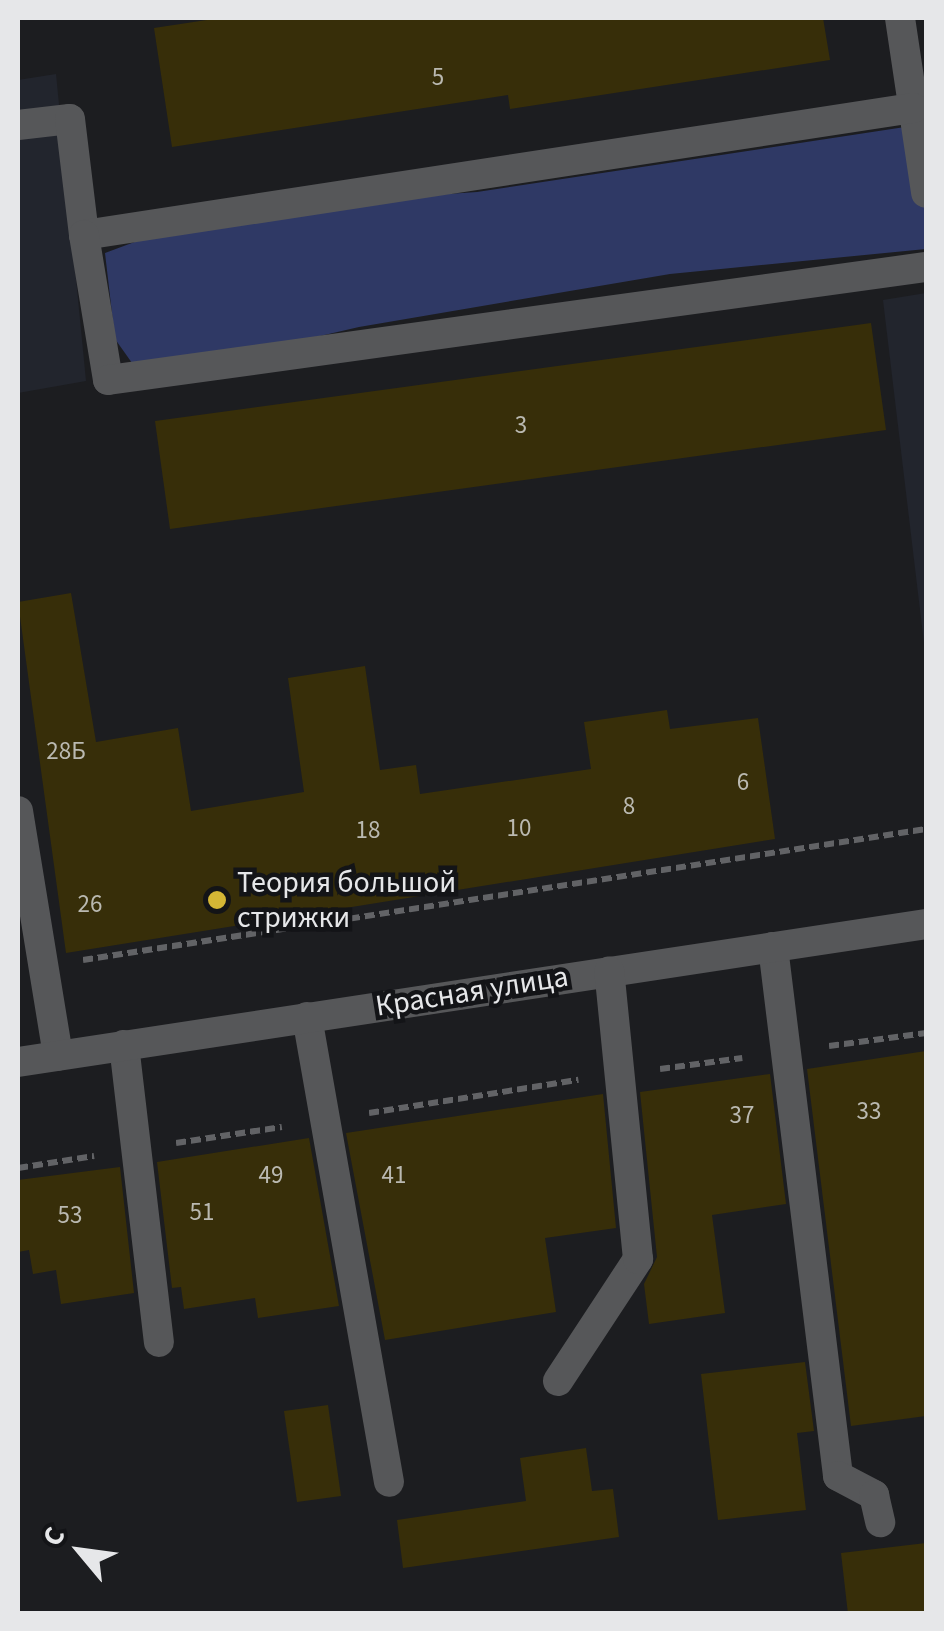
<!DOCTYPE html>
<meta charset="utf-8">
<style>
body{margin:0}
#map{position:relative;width:944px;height:1631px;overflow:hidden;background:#1c1d20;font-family:"Source Sans 3",sans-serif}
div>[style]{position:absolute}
.built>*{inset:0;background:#22252d}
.green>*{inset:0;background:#2f3965}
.building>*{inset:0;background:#372e09}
.path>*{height:6px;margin-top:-3px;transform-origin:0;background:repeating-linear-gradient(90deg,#626366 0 10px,transparent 0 15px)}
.minor>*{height:30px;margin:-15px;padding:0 15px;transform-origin:15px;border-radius:15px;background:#565759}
.dots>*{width:28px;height:28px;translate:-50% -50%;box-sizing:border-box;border:5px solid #131417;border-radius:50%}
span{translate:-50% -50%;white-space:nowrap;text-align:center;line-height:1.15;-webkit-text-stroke:9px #131417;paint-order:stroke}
.number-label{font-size:25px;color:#bab9b1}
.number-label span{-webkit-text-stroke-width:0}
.poi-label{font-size:30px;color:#e6e7e9}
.left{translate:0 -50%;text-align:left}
.street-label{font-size:30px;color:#e6e7e9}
.frame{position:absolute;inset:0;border:20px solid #e6e7e9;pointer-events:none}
.north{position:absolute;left:30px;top:1501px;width:100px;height:100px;-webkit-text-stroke:8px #131417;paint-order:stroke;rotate:299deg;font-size:28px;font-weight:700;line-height:40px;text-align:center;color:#e6e7e9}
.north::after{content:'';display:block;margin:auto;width:35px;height:45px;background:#e6e7e9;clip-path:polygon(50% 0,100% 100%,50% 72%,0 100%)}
</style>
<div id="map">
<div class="built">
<div style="clip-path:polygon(56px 74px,86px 381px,18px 393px,18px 80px)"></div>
<div style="clip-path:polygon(926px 293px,926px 660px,883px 300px)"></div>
</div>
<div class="green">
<div style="clip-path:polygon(918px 125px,926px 130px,926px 249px,670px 274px,359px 327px,142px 377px,115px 339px,105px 253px,164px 231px,289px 205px,477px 192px)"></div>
</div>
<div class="building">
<div style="clip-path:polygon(220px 18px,823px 18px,830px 60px,510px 109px,508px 95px,172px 147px,154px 28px)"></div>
<div style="clip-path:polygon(871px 323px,886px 430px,170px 529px,155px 421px)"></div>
<div style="clip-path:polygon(71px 593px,96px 742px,178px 728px,191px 811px,304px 792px,288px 678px,365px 666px,380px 770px,416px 765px,420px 794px,591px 769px,584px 722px,667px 710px,670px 729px,758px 718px,775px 839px,66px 953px,18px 602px)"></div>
<div style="clip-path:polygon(926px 1051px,926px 1416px,851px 1426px,807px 1069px)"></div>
<div style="clip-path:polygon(770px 1074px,786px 1204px,712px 1215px,725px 1313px,649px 1324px,644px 1284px,657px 1257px,640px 1092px)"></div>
<div style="clip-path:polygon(603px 1094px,616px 1228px,545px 1238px,556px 1312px,385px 1340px,346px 1133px)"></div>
<div style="clip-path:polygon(309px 1138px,339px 1306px,258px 1318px,255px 1298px,184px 1309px,181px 1287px,172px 1288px,157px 1162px)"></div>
<div style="clip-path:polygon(120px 1167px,134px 1293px,61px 1304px,56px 1270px,33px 1274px,29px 1250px,18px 1252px,18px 1180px)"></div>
<div style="clip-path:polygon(805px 1362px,814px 1431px,797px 1433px,806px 1510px,718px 1520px,701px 1374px)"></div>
<div style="clip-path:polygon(328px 1405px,341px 1496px,297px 1502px,284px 1411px)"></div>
<div style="clip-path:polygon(586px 1448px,592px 1491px,613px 1489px,619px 1537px,403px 1568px,397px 1520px,526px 1501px,520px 1458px)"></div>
<div style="clip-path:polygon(926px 1543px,926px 1614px,848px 1614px,841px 1553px)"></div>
</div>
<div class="path">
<div style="left:83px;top:960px;width:853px;rotate:-8.83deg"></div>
<div style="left:829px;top:1046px;width:98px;rotate:-7.6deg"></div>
<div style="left:660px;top:1069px;width:83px;rotate:-7.6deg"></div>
<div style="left:369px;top:1113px;width:212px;rotate:-9deg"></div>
<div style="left:176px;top:1143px;width:107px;rotate:-8.6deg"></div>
<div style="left:18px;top:1168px;width:77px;rotate:-9deg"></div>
</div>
<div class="minor">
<div style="left:900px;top:18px;width:177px;rotate:81.5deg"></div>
<div style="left:18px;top:125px;width:52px;rotate:-6.6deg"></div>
<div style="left:70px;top:119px;width:117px;rotate:83.1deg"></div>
<div style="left:84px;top:235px;width:839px;rotate:-8.71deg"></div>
<div style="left:84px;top:235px;width:147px;rotate:80.6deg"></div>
<div style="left:108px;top:380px;width:826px;rotate:-7.87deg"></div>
<div style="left:18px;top:811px;width:248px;rotate:80.7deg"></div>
<div style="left:773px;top:947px;width:533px;rotate:82.99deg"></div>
<div style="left:838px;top:1476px;width:41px;rotate:27.8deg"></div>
<div style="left:874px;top:1495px;width:28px;rotate:77deg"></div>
<div style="left:307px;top:1017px;width:472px;rotate:80deg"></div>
<div style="left:124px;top:1045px;width:299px;rotate:83.3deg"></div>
<div style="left:18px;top:1062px;width:918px;rotate:-8.64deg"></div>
<div style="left:558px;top:1381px;width:146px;rotate:-56.7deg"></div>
<div style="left:638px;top:1259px;width:289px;rotate:-95.7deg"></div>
</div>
<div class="dots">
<div style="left:217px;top:900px;background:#d4b635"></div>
</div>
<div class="number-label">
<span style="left:438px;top:77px">5</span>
<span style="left:521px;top:425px">3</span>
<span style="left:66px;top:751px">28Б</span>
<span style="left:743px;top:782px">6</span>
<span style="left:629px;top:806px">8</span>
<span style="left:519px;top:828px">10</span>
<span style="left:368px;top:830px">18</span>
<span style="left:90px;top:904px">26</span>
<span style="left:869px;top:1111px">33</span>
<span style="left:742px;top:1115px">37</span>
<span style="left:271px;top:1175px">49</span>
<span style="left:394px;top:1175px">41</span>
<span style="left:202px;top:1212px">51</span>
<span style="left:70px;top:1215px">53</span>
</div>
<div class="poi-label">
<span class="left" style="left:237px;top:900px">Теория большой<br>стрижки</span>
</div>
<div class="street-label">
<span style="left:472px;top:992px;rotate:-9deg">Красная улица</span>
</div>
<div class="frame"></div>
<div class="north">С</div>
</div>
